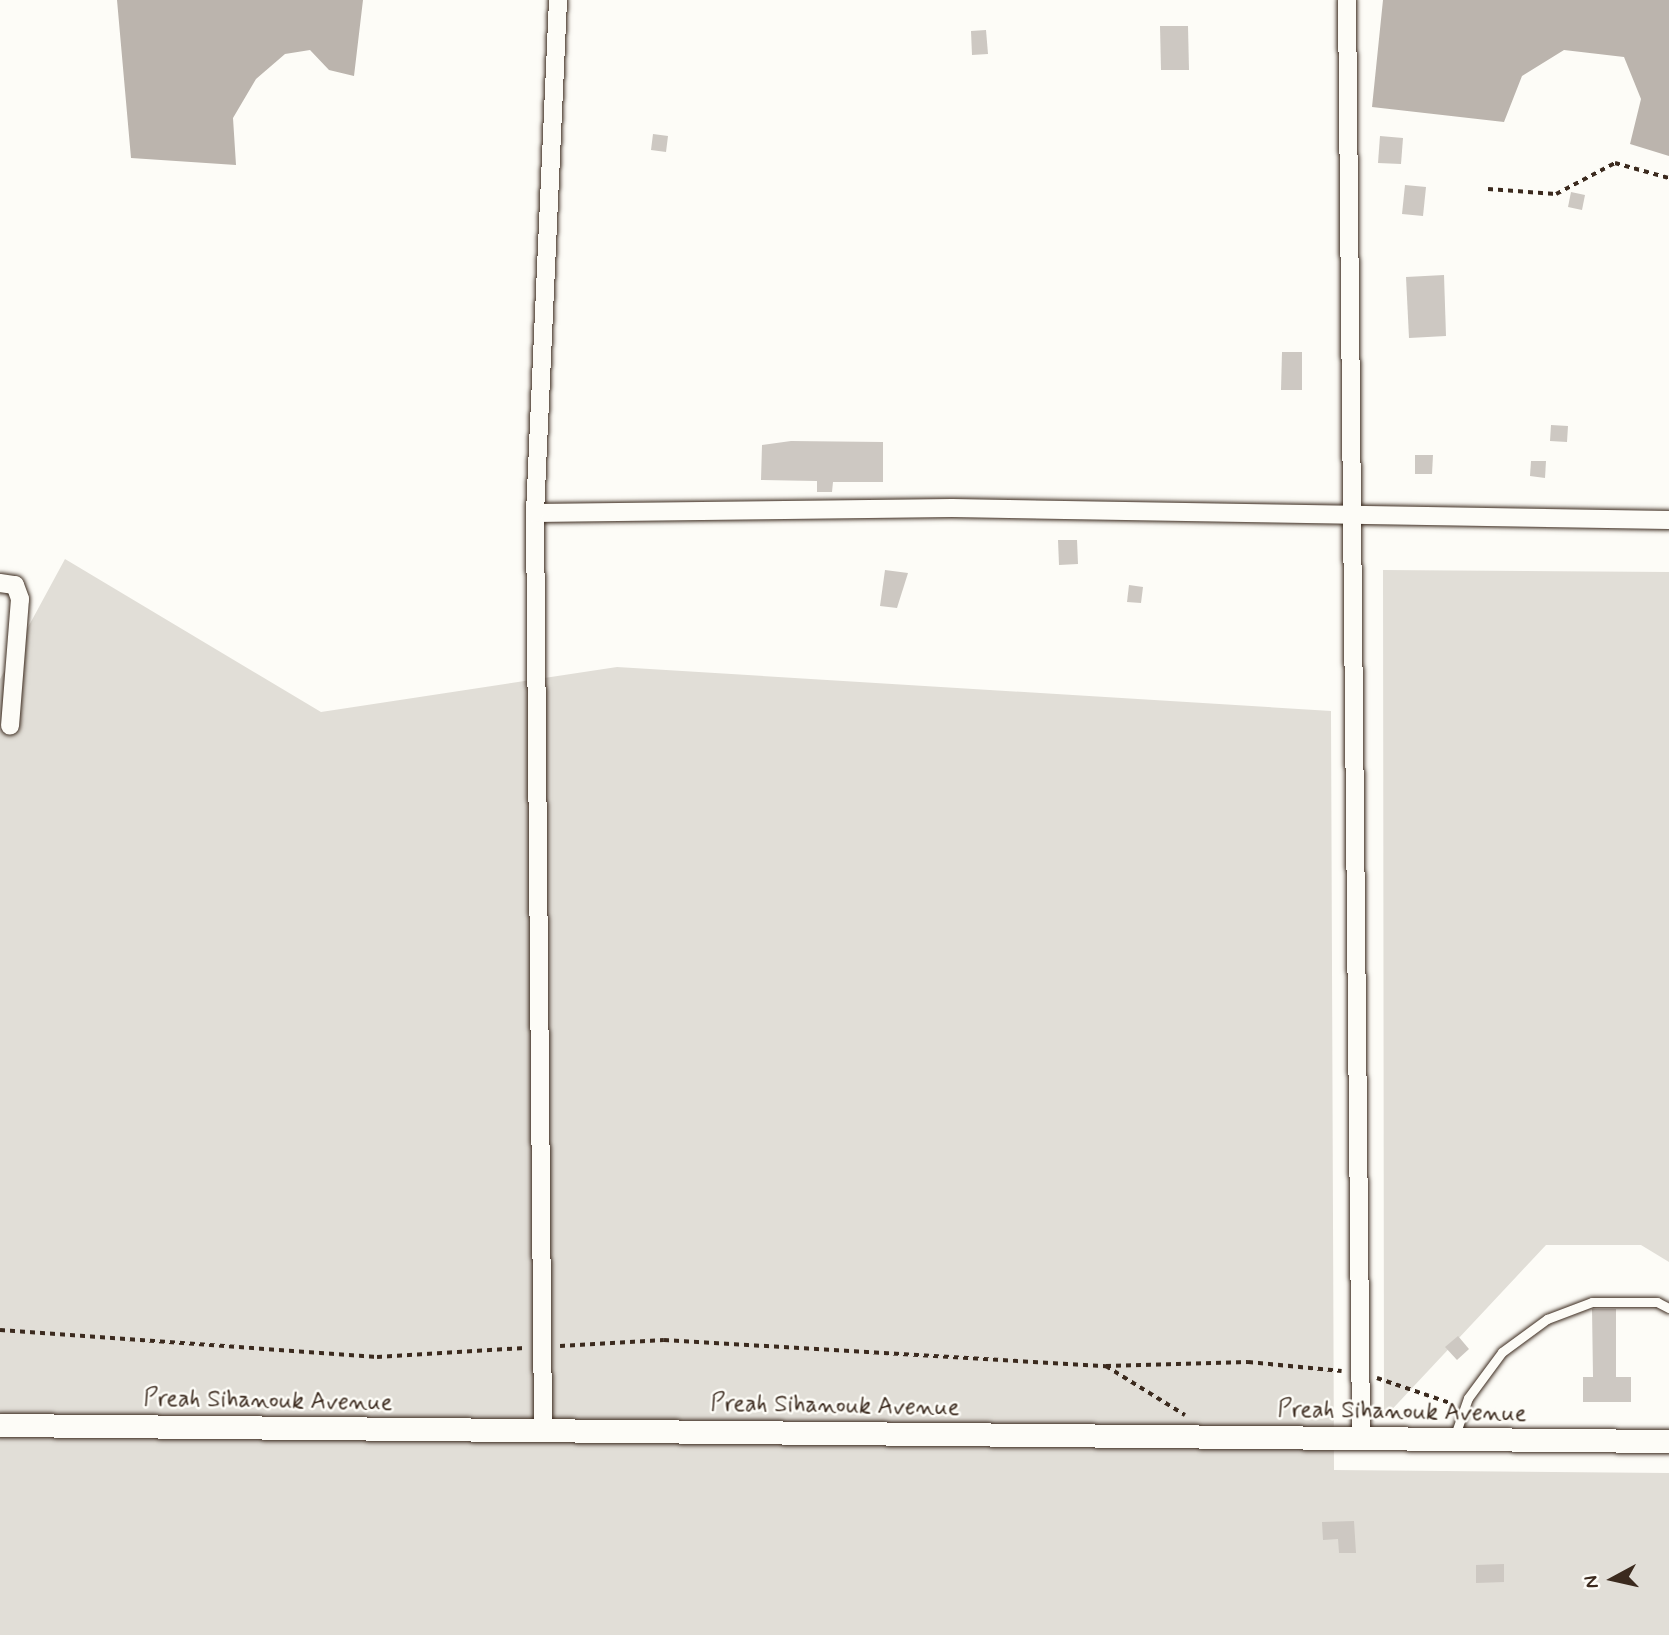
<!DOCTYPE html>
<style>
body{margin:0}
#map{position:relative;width:1669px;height:1635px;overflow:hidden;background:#fdfcf7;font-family:Mynerve,sans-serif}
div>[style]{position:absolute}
.green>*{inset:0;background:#e1ded7}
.water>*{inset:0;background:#bbb4ad}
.building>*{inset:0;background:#cdc8c2}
.path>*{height:3.5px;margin-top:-1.75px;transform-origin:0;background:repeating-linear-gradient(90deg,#3b2a1e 0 5px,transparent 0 10px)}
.roads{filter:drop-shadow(0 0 2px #3b2a1e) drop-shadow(0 0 2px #3b2a1e)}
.service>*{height:9px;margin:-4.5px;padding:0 4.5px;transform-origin:4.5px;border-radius:4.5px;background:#fdfcf7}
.minor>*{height:18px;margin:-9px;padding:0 9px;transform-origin:9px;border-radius:9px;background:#fdfcf7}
.tertiary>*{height:23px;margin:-11.5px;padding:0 11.5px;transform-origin:11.5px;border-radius:11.5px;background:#fdfcf7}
span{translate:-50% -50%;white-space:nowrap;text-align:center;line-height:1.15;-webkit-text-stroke:5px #fdfcf7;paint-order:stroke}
.street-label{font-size:24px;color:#3b2a1e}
.north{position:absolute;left:1578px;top:1544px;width:70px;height:70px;-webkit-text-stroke:5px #fdfcf7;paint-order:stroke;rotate:262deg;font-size:19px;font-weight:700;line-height:28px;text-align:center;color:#3b2a1e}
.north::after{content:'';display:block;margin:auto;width:24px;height:32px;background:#3b2a1e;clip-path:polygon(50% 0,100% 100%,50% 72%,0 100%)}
</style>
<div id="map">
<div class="green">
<div style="clip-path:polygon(65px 559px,321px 712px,617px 667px,1331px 711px,1334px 1470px,1669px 1473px,1669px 1635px,0 1635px,0 679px)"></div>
<div style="clip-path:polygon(1383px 570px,1669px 572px,1669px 1262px,1641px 1245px,1546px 1245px,1384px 1418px)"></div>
</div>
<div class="water">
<div style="clip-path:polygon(117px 0,363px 0,354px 76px,329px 70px,310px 50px,285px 54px,256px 79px,233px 118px,236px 165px,131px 158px)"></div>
<div style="clip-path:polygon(1383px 0,1669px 0,1669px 156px,1630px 144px,1641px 99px,1624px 57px,1564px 50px,1522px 76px,1504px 122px,1372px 107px)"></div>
</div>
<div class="building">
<div style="clip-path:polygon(1160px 26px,1188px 26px,1189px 70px,1161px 70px)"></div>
<div style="clip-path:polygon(986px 30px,988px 54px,972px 55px,971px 31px)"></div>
<div style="clip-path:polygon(653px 134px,668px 136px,666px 152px,651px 150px)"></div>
<div style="clip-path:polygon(1380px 136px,1403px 138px,1401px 164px,1378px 163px)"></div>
<div style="clip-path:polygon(1405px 185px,1426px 187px,1423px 216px,1402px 214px)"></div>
<div style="clip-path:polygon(1571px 192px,1585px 195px,1582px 210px,1568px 207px)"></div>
<div style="clip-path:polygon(1444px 275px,1446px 336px,1409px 338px,1406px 277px)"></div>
<div style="clip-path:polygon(1282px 352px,1302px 352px,1302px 390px,1281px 390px)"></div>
<div style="clip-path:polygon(1551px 425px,1568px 426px,1567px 442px,1550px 441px)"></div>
<div style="clip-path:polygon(791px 441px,883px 442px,883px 482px,833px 482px,832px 492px,817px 492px,817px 481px,761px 480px,762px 445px)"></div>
<div style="clip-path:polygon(1415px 455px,1433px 455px,1432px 474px,1415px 474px)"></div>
<div style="clip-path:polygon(1531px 461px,1546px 461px,1545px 478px,1530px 476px)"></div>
<div style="clip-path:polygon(1058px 540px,1077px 540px,1078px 564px,1059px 565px)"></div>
<div style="clip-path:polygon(885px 570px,908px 573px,897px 608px,880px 606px)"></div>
<div style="clip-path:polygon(1129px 585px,1143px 587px,1141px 603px,1127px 602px)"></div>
<div style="clip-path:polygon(1592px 1309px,1616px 1309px,1616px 1377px,1631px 1377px,1631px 1402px,1583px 1402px,1583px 1377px,1593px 1377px)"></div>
<div style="clip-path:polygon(1458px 1336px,1469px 1349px,1457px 1360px,1445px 1347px)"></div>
<div style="clip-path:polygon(1354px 1521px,1356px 1553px,1339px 1553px,1338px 1539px,1323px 1540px,1322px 1522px)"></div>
<div style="clip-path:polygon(1504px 1564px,1504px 1582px,1476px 1583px,1476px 1565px)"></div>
</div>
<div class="path">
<div style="left:1488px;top:189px;width:68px;rotate:4.2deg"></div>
<div style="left:1556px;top:194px;width:67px;rotate:-27.7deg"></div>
<div style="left:1615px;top:163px;width:56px;rotate:15.5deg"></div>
<div style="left:0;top:1330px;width:378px;rotate:4.1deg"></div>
<div style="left:377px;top:1357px;width:148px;rotate:-3.5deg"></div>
<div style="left:560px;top:1346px;width:104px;rotate:-3.3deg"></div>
<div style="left:664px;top:1340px;width:443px;rotate:3.4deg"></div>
<div style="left:1106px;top:1366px;width:93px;rotate:31.8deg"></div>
<div style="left:1106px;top:1366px;width:142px;rotate:-1.6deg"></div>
<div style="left:1248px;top:1362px;width:94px;rotate:5.5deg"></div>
<div style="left:1377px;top:1378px;width:80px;rotate:18.9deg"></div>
</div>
<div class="roads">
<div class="service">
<div style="left:1454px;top:1438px;width:42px;rotate:-70.7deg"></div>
<div style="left:1468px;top:1398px;width:57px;rotate:-53.5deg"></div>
<div style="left:1502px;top:1352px;width:56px;rotate:-36.3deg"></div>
<div style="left:1547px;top:1319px;width:48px;rotate:-20.7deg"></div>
<div style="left:1592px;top:1302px;width:65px"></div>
<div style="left:1657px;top:1302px;width:13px;rotate:27deg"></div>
</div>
<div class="minor">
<div style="left:1347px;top:0;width:1438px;rotate:89.44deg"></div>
<div style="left:535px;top:513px;width:417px;rotate:-0.7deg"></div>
<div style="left:952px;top:508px;width:717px;rotate:0.96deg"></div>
<div style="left:0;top:583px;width:15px;rotate:8deg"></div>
<div style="left:15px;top:585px;width:15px;rotate:70deg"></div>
<div style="left:20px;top:599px;width:127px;rotate:94.5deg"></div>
<div style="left:543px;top:1430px;width:917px;rotate:-90.5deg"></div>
<div style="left:535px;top:513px;width:514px;rotate:-87.43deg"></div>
</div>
<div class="tertiary">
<div style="left:0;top:1425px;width:1669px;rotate:0.55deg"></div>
</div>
</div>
<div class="street-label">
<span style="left:268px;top:1401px;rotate:1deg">Preah Sihanouk Avenue</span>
<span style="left:835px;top:1406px;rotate:1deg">Preah Sihanouk Avenue</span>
<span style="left:1402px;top:1412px;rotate:1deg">Preah Sihanouk Avenue</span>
</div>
<div class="north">N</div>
</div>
